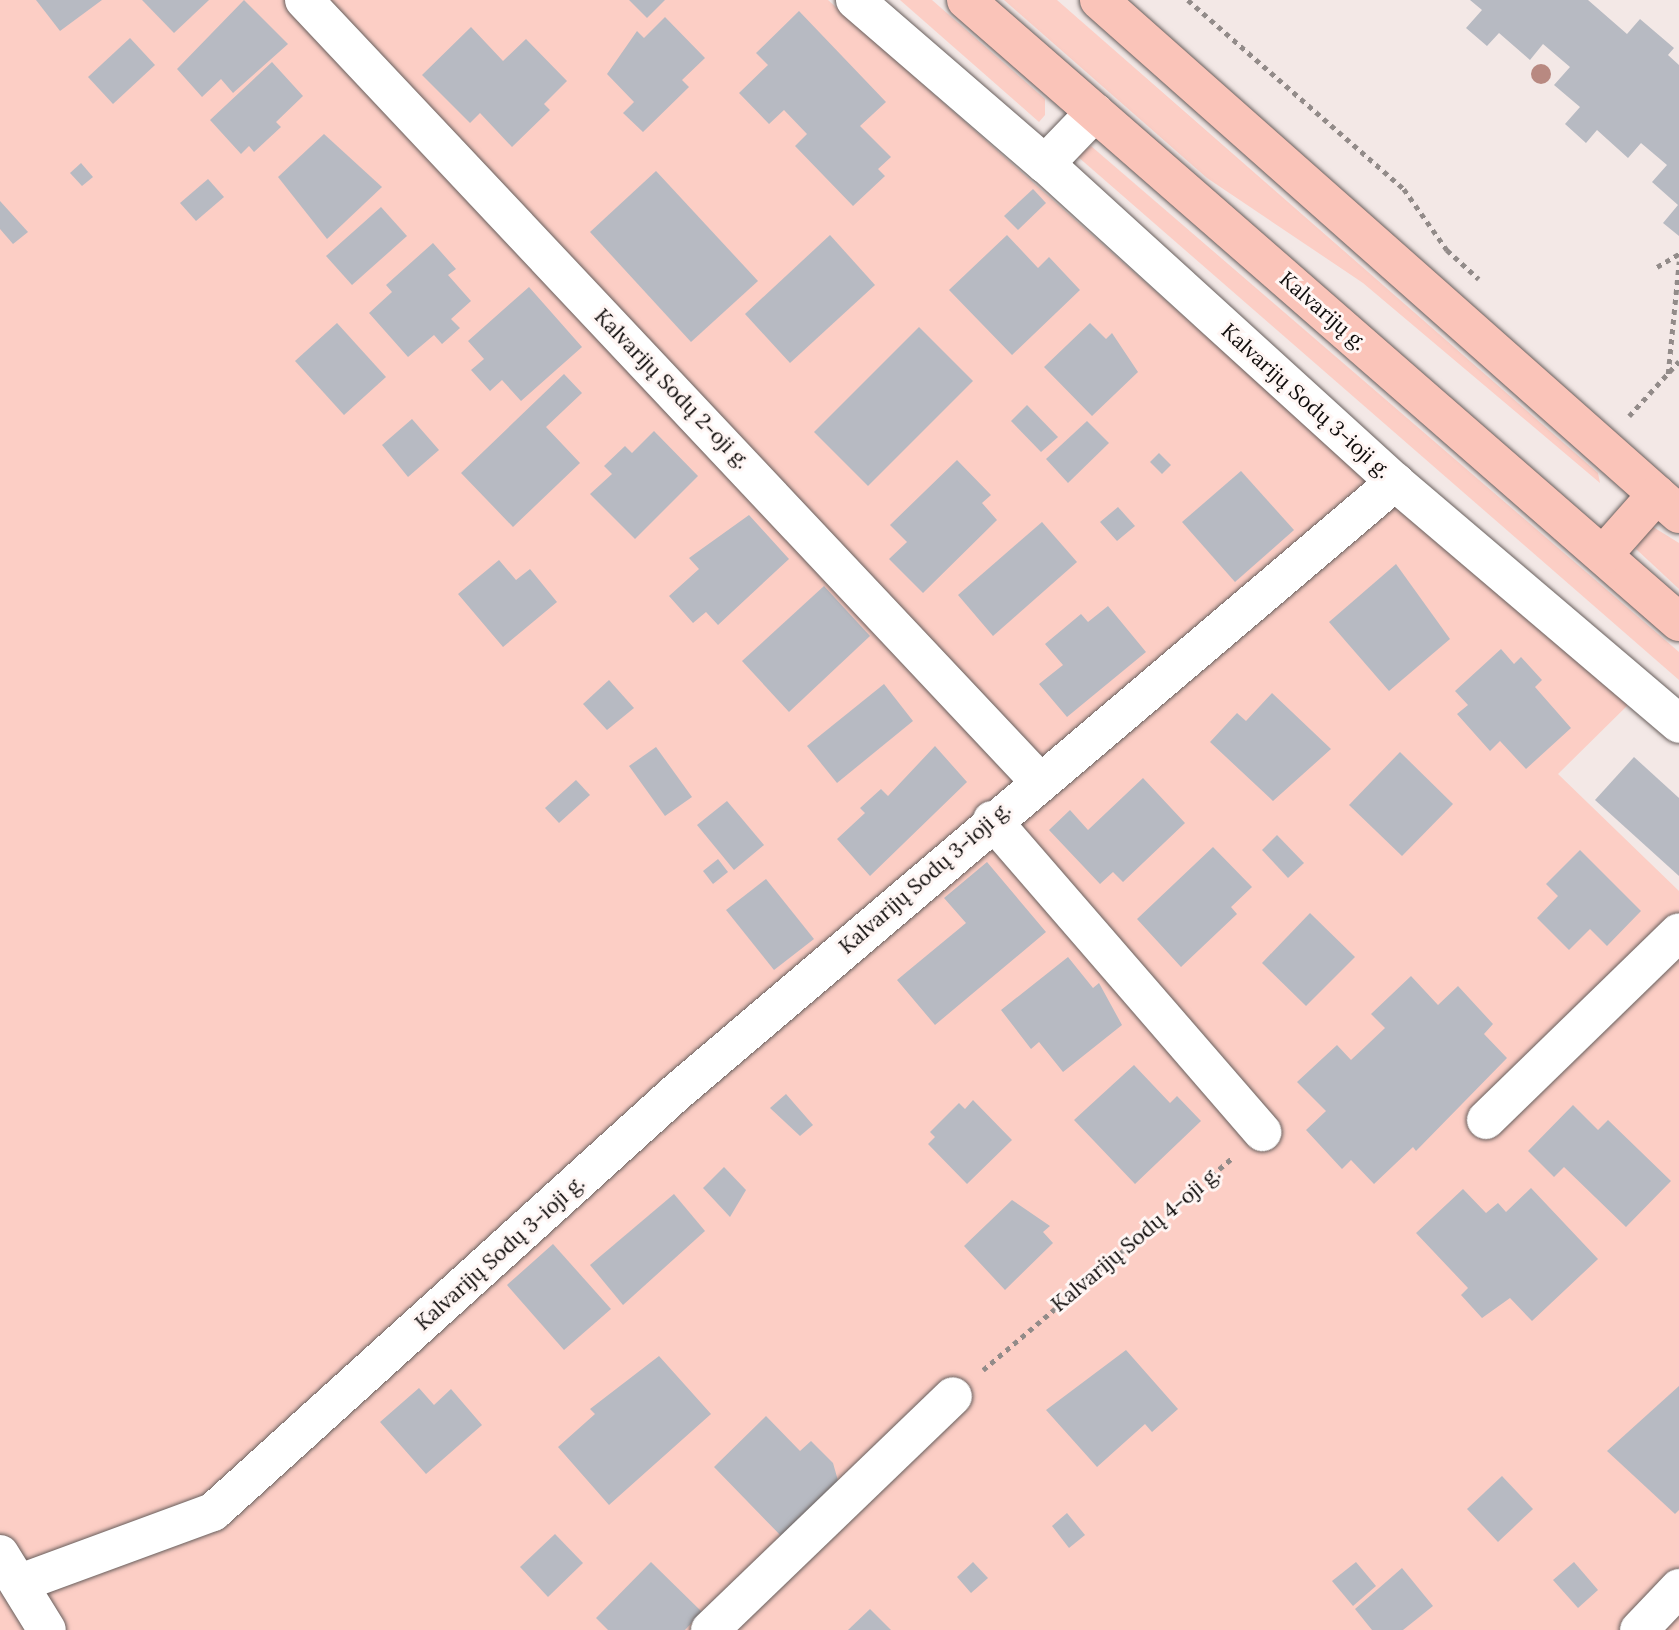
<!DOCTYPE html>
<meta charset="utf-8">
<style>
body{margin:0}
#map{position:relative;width:1679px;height:1630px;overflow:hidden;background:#f3e8e6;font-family:Lora,serif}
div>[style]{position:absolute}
.green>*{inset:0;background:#fccec5}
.building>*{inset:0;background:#b7bac2}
.path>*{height:4.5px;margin-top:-2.25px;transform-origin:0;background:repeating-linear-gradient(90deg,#928b89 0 5px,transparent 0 10px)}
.roads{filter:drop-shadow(0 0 2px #675e5c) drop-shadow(0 0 2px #675e5c)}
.minor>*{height:38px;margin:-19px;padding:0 19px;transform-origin:19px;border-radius:19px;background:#fff}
.primary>*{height:38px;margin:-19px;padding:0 19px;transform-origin:19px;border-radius:19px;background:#fac4b9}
.trees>*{width:20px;height:20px;margin:-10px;border-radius:50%;background:#b88981}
span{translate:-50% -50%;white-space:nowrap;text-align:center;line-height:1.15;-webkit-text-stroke:6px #fff6f4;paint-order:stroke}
.street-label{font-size:21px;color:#0f0c0b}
</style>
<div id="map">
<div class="green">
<div style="clip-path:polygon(0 0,828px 0,1217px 346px,1634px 699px,1558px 774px,1679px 891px,1679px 1630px,0 1630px)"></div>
<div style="clip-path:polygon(900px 0,932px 0,1045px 99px,1045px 115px,1039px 122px)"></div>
<div style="clip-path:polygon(1004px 0,1057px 0,1598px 473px,1600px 483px,1363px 283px,1207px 178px)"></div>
<div style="clip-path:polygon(1091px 146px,1679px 652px,1679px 680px,1077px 156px)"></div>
<div style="clip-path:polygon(1650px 525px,1679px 543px,1679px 589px,1636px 549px)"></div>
</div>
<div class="building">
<div style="clip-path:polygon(36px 0,102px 0,60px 31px)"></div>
<div style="clip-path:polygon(142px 0,209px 0,174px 33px)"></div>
<div style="clip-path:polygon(244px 0,288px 44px,233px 93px,221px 79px,202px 97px,177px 69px)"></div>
<div style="clip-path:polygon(629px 0,665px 0,647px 18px)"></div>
<div style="clip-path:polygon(1470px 0,1588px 0,1627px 34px,1640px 19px,1674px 48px,1668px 55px,1679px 65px,1679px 236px,1663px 223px,1678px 205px,1652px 182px,1667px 165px,1641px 143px,1628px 158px,1597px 130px,1586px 143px,1565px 124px,1580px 107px,1554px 85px,1570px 67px,1543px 44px,1530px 60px,1499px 33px,1487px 46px,1466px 28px,1482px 10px)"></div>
<div style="clip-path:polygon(799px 11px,886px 102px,860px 126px,891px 157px,878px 169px,885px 176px,853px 206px,795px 146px,807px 134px,784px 110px,769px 124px,739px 93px,768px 65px,756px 53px)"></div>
<div style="clip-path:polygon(665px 17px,705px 58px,682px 80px,689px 87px,643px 132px,623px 113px,634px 102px,607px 74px,637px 31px,644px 38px)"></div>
<div style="clip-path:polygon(471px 27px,503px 61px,526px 39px,567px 81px,544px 104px,550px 110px,512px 147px,480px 113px,470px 123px,422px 75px)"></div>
<div style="clip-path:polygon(130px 38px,155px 65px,113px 104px,88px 77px)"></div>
<div style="clip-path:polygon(272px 62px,303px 96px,276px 122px,281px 127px,254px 152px,249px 146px,241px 154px,210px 120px)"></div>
<div style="clip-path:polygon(324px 134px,382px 187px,327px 239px,278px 177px)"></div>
<div style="clip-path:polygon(81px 163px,93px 177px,82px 186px,70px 173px)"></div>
<div style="clip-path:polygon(656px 171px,758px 281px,691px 342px,590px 232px)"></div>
<div style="clip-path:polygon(208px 179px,224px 197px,196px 221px,180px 203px)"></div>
<div style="clip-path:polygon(1033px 189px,1046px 203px,1018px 230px,1004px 216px)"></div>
<div style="clip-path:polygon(0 201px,28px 232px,13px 244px,0 229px)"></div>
<div style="clip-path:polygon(381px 207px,407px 236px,352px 285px,326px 256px)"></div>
<div style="clip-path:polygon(830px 235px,875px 285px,790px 363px,745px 314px)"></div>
<div style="clip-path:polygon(1007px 235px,1038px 268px,1049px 257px,1080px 290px,1012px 355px,949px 290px)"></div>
<div style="clip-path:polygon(433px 243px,456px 269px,448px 275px,471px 301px,451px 319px,460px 328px,442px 344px,434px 335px,408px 357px,369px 313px,392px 292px,386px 285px)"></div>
<div style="clip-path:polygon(529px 287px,582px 347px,521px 401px,502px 380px,490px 391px,471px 370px,484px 359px,468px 341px)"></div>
<div style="clip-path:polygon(337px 323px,386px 377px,344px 415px,295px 361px)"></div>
<div style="clip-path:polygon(1090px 323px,1106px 339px,1112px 333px,1138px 372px,1092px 416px,1044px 367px)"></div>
<div style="clip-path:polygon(919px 327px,973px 381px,868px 486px,814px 432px)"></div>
<div style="clip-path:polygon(564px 374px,582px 393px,546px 427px,580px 463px,513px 527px,461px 473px)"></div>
<div style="clip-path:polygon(1027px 405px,1058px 437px,1041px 452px,1011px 421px)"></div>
<div style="clip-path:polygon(412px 419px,439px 450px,408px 477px,382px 445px)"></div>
<div style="clip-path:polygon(1087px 421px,1109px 443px,1068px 483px,1046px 459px)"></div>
<div style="clip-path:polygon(654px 431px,698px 476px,635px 539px,590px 494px,612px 474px,604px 466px,625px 446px,632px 453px)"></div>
<div style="clip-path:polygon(1159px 453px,1171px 465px,1162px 474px,1150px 462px)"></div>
<div style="clip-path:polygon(957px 460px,991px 495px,982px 503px,997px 520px,923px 593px,889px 559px,907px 542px,890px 525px)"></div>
<div style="clip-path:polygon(1241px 471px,1294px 530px,1235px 582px,1182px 522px)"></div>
<div style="clip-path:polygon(1118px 507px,1135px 526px,1117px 541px,1100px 522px)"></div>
<div style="clip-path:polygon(749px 515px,789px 559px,718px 625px,706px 612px,693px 623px,669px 596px,699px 569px,689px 558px)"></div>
<div style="clip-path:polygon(1042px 522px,1077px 562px,993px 636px,958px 595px)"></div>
<div style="clip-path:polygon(499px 560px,516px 580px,530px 569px,557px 602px,503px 647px,458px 594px)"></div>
<div style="clip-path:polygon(1396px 564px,1450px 639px,1389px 691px,1329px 622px)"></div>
<div style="clip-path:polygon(824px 586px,870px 636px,789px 712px,742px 661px)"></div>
<div style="clip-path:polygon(1108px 606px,1146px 652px,1067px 717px,1039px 684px,1063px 665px,1045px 644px,1081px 614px,1088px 622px)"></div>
<div style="clip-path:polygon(1501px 649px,1514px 664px,1521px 657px,1542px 680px,1535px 687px,1571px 728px,1526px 769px,1500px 741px,1490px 751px,1457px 714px,1468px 705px,1455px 691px)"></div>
<div style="clip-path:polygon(609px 680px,634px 708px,607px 730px,583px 704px)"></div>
<div style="clip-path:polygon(884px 684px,913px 721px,837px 783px,807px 746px)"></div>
<div style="clip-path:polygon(1272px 693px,1331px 749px,1273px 801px,1210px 742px,1237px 713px,1246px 721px)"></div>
<div style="clip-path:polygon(935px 746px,967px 782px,870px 876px,837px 839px,865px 813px,860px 808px,881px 789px,888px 796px)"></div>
<div style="clip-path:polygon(656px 747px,692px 797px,665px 816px,629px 766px)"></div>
<div style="clip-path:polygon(1400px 752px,1453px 804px,1402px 856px,1349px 805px)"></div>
<div style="clip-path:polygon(1634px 757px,1679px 798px,1679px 876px,1595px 800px)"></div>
<div style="clip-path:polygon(1143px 778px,1185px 823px,1123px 882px,1113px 872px,1100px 884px,1049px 830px,1070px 810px,1088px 830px)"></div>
<div style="clip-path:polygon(576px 780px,590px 795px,559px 823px,545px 808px)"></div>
<div style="clip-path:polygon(727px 801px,764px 845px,734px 870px,697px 825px)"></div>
<div style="clip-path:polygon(1277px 835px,1304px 863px,1288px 878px,1262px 850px)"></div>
<div style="clip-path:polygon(1213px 847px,1252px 887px,1231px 907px,1237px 914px,1181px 967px,1137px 919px)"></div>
<div style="clip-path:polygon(1580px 850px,1641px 911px,1607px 946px,1590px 929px,1569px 950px,1537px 918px,1558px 896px,1546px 884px)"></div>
<div style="clip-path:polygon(718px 859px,728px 872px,713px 884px,703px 871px)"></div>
<div style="clip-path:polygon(987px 862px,1046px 932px,935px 1025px,897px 980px,966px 923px,944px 898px)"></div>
<div style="clip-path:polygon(766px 879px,814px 939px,774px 970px,726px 910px)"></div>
<div style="clip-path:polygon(1310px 913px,1355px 957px,1306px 1006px,1262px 963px)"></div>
<div style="clip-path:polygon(1068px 957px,1093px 988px,1099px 983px,1122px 1025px,1063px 1072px,1039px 1042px,1031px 1049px,1001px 1010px)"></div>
<div style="clip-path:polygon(1411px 976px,1438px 1005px,1458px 986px,1493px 1024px,1484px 1034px,1507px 1058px,1416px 1151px,1413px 1147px,1374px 1184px,1351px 1160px,1342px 1169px,1306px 1130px,1326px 1111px,1297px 1082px,1337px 1045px,1351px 1060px,1385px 1028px,1371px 1014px)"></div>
<div style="clip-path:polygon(1134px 1065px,1170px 1103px,1177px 1096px,1201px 1121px,1135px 1184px,1074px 1120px)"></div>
<div style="clip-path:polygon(786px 1094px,813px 1125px,800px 1136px,770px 1108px)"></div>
<div style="clip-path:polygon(973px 1100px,1012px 1140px,967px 1184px,928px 1144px,935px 1137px,930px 1132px,959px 1103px,965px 1109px)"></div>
<div style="clip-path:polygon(1573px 1105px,1598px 1130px,1608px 1120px,1671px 1181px,1626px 1227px,1564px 1167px,1554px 1177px,1528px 1151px)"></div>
<div style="clip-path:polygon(724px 1167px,746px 1190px,730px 1217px,703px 1188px)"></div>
<div style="clip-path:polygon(1531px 1188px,1598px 1259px,1532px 1321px,1510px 1298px,1482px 1318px,1461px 1295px,1468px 1288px,1416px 1233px,1463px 1189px,1486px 1213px,1498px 1203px,1506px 1212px)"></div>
<div style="clip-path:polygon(674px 1194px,705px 1231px,623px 1305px,590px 1265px)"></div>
<div style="clip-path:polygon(1012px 1200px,1050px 1226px,1043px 1232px,1053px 1243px,1005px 1290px,964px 1246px)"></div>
<div style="clip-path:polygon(553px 1244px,611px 1309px,564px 1350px,507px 1285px)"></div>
<div style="clip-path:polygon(1126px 1350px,1178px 1409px,1152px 1432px,1145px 1424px,1097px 1467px,1046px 1410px)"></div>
<div style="clip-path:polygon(659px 1356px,711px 1414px,609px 1505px,558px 1447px,595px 1414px,590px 1409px)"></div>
<div style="clip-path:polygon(1679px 1386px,1679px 1510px,1675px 1514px,1607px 1451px)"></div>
<div style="clip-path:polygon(419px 1388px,434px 1405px,451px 1389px,482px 1425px,426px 1474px,380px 1422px)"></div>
<div style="clip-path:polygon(766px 1416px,800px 1451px,811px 1441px,833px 1463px,839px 1484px,783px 1538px,714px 1467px)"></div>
<div style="clip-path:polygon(1502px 1476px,1533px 1509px,1498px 1542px,1467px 1509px)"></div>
<div style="clip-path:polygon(1067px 1513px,1085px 1535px,1069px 1548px,1052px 1526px)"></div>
<div style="clip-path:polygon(555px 1534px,583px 1563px,548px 1597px,520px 1567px)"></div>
<div style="clip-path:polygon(651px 1562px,702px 1612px,685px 1630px,608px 1630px,596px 1618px)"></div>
<div style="clip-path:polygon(973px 1562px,988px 1578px,971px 1593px,957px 1577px)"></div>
<div style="clip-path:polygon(1356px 1562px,1376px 1586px,1353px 1606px,1332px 1581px)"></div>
<div style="clip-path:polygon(1574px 1562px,1598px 1590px,1578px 1608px,1553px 1580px)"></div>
<div style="clip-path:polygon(1402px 1568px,1433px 1606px,1403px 1630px,1372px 1630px,1355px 1609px)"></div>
<div style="clip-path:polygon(870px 1609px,891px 1630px,848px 1630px)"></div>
</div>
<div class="path">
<div style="left:1188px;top:0;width:287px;rotate:41.2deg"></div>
<div style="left:1404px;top:189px;width:75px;rotate:54.8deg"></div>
<div style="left:1447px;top:250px;width:43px;rotate:42.2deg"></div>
<div style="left:1657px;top:267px;width:26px;rotate:-31deg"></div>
<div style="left:1668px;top:374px;width:113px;rotate:-84.4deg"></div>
<div style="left:1629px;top:416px;width:74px;rotate:-47.7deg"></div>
<div style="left:983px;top:1370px;width:327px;rotate:-40.4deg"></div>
</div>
<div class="roads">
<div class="minor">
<div style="left:304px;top:0;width:1071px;rotate:46.74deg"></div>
<div style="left:855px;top:0;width:251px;rotate:40.8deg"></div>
<div style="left:1395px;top:482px;width:373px;rotate:40.4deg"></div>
<div style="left:992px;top:820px;width:413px;rotate:49.1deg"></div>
<div style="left:1486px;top:1120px;width:269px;rotate:-44.2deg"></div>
<div style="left:0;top:1554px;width:89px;rotate:58.3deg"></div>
<div style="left:20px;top:1583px;width:206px;rotate:-20.2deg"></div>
<div style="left:213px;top:1512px;width:627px;rotate:-42.16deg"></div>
<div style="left:678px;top:1091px;width:941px;rotate:-40.34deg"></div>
<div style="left:1395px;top:482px;width:473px;rotate:-137.7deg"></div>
<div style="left:1045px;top:164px;width:72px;rotate:-46.1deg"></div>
<div style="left:710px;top:1630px;width:337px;rotate:-43.9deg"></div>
<div style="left:1639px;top:1630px;width:58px;rotate:-46.4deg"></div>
</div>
<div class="primary">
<div style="left:966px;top:0;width:946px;rotate:41.1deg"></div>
<div style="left:1099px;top:0;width:775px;rotate:41.55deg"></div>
<div style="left:1603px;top:555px;width:81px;rotate:-48.5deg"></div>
</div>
</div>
<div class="trees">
<div style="left:1541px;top:74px"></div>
</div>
<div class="street-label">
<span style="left:1323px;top:311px;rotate:41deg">Kalvarijų g.</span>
<span style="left:672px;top:389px;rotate:46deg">Kalvarijų Sodų 2-oji g.</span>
<span style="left:1306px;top:401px;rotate:42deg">Kalvarijų Sodų 3-ioji g.</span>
<span style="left:925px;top:878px;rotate:-41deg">Kalvarijų Sodų 3-ioji g.</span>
<span style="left:1136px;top:1239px;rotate:-40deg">Kalvarijų Sodų 4-oji g.</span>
<span style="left:500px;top:1253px;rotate:-42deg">Kalvarijų Sodų 3-ioji g.</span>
</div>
</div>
